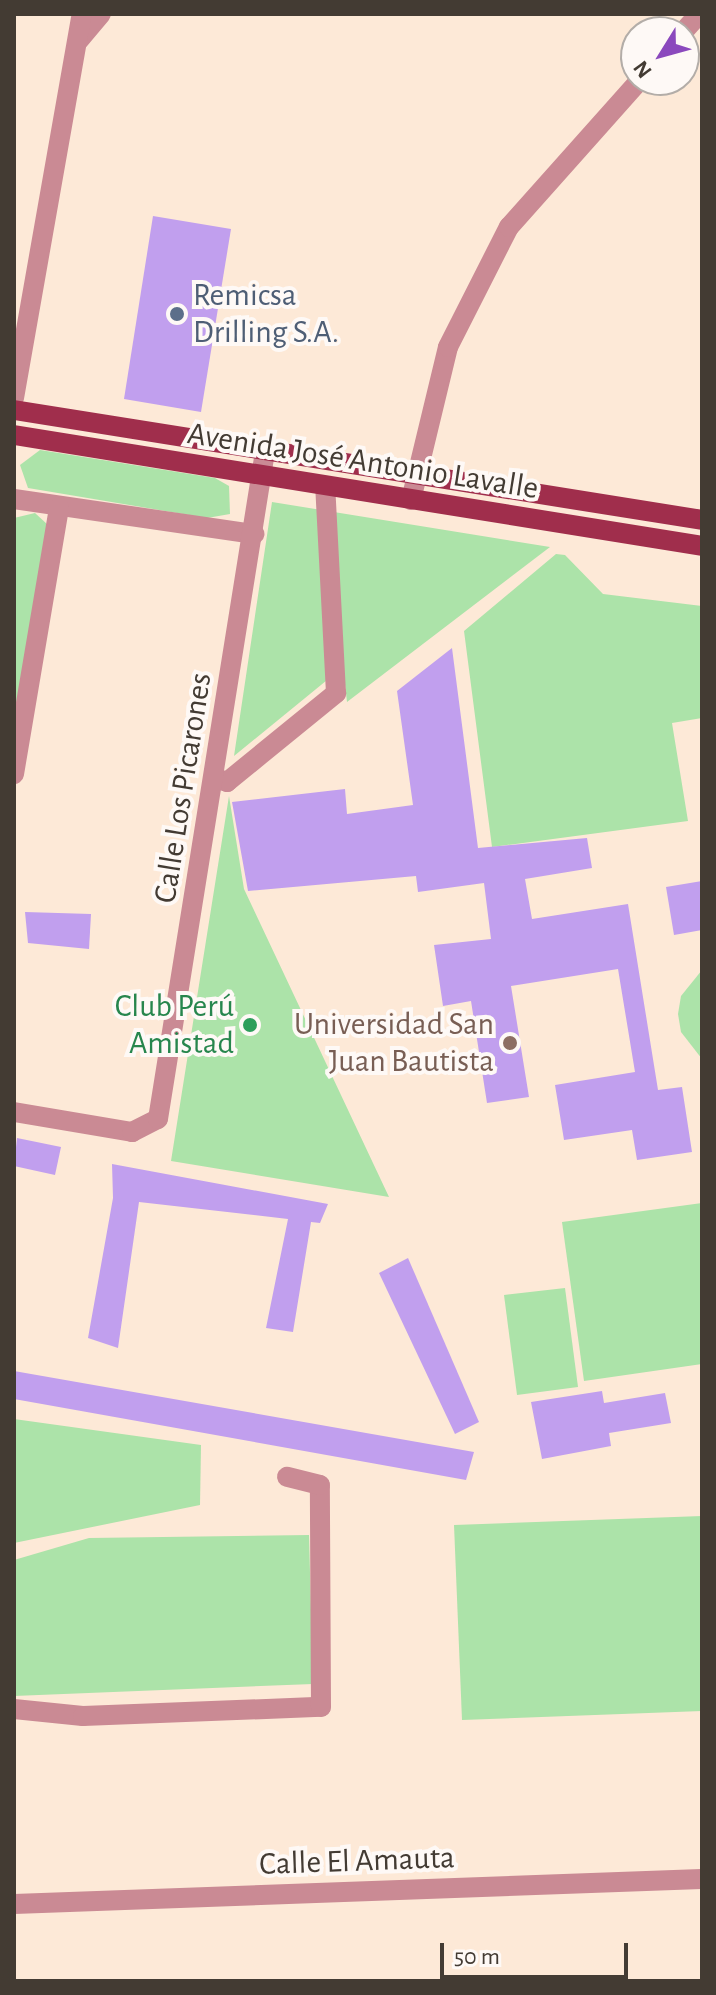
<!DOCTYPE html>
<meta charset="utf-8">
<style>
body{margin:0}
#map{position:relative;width:716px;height:1995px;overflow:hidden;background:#fde9d7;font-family:"Alegreya Sans",sans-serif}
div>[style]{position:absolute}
.green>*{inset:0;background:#ace3a9}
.building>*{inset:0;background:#c19fee}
.minor>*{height:20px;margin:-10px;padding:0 10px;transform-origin:10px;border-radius:10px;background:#ca8a94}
.major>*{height:20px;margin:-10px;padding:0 10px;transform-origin:10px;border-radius:10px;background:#a02e4c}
.dots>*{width:22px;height:22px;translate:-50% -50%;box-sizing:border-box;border:4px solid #fef9f6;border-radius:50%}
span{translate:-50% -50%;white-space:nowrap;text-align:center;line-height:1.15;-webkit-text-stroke:8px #fef9f6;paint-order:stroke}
.service-label{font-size:32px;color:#4e5e75}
.left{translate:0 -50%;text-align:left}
.street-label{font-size:32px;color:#433b33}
.leisure-label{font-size:32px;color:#27864d}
.right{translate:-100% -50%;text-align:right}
.education-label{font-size:32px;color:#785e54}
.frame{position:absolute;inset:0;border:16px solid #433b33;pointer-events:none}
.north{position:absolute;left:620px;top:16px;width:80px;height:80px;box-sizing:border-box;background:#fef9f6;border:2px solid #b3ada8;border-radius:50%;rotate:233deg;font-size:22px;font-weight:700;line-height:32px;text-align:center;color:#433b33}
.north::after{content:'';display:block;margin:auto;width:28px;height:36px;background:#8b49bd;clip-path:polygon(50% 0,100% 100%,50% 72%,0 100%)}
.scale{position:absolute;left:440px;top:1943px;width:188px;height:36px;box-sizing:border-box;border:4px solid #433b33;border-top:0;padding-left:10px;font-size:24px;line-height:28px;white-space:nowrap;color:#433b33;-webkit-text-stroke:6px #fef9f6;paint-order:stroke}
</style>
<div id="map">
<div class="green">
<div style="clip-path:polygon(40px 450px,215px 478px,229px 486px,230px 514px,207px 518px,28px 488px,20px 465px)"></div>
<div style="clip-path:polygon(272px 502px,550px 547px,347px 702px,343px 667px,234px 756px)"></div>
<div style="clip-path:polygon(35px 513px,48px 525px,14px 723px,14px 518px)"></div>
<div style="clip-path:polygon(556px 554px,565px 555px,603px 594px,702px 606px,702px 718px,672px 723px,688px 821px,492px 847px,464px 631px)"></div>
<div style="clip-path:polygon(229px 796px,244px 889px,389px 1197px,171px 1161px)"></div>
<div style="clip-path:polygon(702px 970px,702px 1059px,681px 1032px,678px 1014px,681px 996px)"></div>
<div style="clip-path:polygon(702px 1203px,702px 1364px,584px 1381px,562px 1222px)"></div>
<div style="clip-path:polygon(565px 1288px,578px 1387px,517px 1395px,504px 1295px)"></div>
<div style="clip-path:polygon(14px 1419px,201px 1445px,200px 1505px,14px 1543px)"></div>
<div style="clip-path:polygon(702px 1516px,702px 1711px,462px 1720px,454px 1525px)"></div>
<div style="clip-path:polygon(309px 1535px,313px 1684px,14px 1696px,14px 1560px,89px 1538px)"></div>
</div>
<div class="building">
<div style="clip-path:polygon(153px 216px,231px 229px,201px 412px,124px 399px)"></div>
<div style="clip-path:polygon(452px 648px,478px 848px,587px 838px,592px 868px,525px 879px,532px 919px,628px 904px,658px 1090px,682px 1087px,692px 1152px,637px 1160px,632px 1130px,564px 1140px,555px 1085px,635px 1072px,618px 969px,511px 986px,529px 1097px,487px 1103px,471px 1001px,443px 1006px,434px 945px,491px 939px,484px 883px,418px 892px,416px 876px,248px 891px,232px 802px,345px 789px,347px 814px,413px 805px,397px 691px)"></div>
<div style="clip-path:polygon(702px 881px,702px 930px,674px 935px,666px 887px)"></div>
<div style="clip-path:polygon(25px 912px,91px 914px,89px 949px,28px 943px)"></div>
<div style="clip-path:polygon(17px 1138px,61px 1147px,55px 1175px,14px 1166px)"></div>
<div style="clip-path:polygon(112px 1164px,328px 1204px,320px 1223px,311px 1222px,293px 1332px,266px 1328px,288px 1219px,139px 1202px,118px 1348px,88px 1338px,113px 1198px)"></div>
<div style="clip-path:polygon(408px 1258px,479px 1422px,455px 1434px,379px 1273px)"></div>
<div style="clip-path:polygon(14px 1371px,474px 1452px,466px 1480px,14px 1399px)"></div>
<div style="clip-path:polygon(602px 1391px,604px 1403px,665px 1393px,671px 1423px,609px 1433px,611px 1446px,542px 1459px,531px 1402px)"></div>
</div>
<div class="minor">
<div style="left:683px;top:32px;width:24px;rotate:-48deg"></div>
<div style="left:79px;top:40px;width:34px;rotate:-50deg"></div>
<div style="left:14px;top:398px;width:390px;rotate:-80deg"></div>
<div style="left:14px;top:499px;width:243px;rotate:8.3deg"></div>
<div style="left:411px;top:500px;width:157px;rotate:-76.4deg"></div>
<div style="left:448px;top:347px;width:135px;rotate:-63.1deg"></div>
<div style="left:509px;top:227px;width:197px;rotate:-48.3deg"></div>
<div style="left:14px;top:774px;width:270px;rotate:-80.4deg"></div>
<div style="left:215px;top:778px;width:13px;rotate:18deg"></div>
<div style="left:227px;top:782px;width:141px;rotate:-39.2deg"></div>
<div style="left:336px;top:693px;width:207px;rotate:-93deg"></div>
<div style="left:14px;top:1112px;width:120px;rotate:9.6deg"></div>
<div style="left:132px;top:1132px;width:29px;rotate:-27deg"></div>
<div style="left:158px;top:1119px;width:676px;rotate:-80.89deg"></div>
<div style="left:14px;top:1709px;width:69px;rotate:5.8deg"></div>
<div style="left:83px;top:1716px;width:238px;rotate:-2.2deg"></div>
<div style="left:321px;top:1707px;width:222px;rotate:-90.3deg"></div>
<div style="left:320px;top:1485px;width:34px;rotate:-166deg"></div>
<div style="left:14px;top:1904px;width:688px;rotate:-2.08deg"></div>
</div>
<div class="major">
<div style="left:14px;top:410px;width:697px;rotate:9.08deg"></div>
<div style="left:14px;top:435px;width:697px;rotate:9.16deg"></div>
</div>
<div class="dots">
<div style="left:177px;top:314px;background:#5c6f8a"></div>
<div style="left:250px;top:1025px;background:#2e9e5b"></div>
<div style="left:510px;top:1043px;background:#8d6e63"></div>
</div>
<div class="service-label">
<span class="left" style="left:193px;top:314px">Remicsa<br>Drilling S.A.</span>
</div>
<div class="street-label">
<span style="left:363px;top:461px;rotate:9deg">Avenida José Antonio Lavalle</span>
<span style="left:183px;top:788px;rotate:-81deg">Calle Los Picarones</span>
<span style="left:357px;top:1861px;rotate:-2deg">Calle El Amauta</span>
</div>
<div class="leisure-label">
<span class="right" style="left:234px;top:1025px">Club Perú<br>Amistad</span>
</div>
<div class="education-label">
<span class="right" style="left:494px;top:1043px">Universidad San<br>Juan Bautista</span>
</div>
<div class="frame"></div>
<div class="north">N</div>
<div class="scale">50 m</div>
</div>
